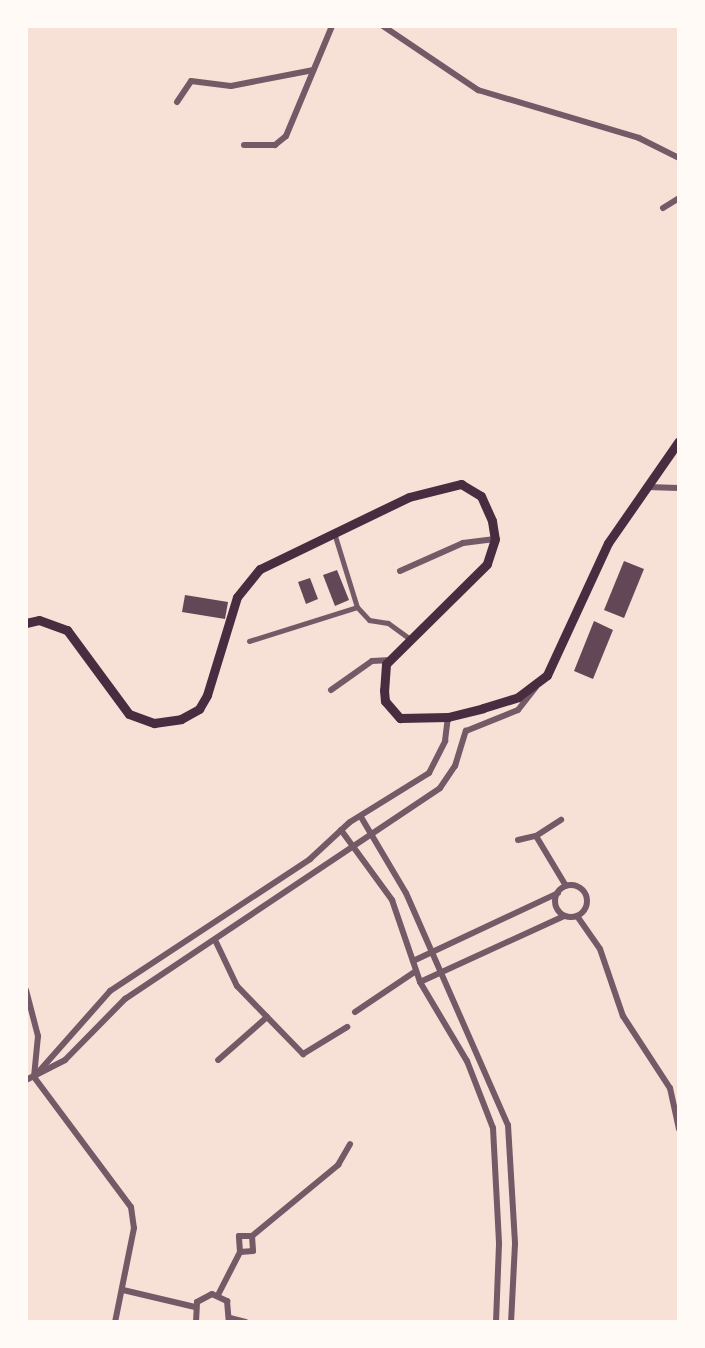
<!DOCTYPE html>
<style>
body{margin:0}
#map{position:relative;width:705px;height:1348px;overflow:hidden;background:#f7e1d7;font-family:"Open Sans",sans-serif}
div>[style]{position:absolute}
.building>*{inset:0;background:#644757}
.pedestrian>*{height:5px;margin:-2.5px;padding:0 2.5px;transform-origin:2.5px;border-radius:2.5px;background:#755966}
.minor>*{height:6px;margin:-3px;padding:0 3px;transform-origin:3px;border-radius:3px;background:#755966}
.minor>.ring{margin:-3px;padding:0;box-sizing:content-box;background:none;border:6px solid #755966;border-radius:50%}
.secondary>*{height:9px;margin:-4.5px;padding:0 4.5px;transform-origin:4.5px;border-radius:4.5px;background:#4a2c40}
span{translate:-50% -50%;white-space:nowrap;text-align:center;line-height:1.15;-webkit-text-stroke:6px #fffaf5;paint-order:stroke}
.frame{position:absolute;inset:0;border:28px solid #fffaf5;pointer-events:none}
</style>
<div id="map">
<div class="building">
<div style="clip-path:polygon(624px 561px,644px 569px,624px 618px,604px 610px)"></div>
<div style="clip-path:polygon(337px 570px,349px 600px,335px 606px,323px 575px)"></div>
<div style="clip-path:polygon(310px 578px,318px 599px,306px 604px,298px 582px)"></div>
<div style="clip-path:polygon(185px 595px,228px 602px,225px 619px,182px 612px)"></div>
<div style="clip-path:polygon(594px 621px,613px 630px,593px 679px,574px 671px)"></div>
</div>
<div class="pedestrian">
<div style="left:335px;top:536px;width:74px;rotate:72.8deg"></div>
<div style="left:357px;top:607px;width:18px;rotate:47deg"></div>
<div style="left:369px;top:620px;width:19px;rotate:9deg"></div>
<div style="left:388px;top:623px;width:27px;rotate:36deg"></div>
<div style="left:249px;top:641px;width:113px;rotate:-17.5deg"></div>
</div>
<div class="minor">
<div style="left:383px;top:26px;width:115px;rotate:34deg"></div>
<div style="left:478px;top:90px;width:168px;rotate:16.6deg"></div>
<div style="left:639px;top:138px;width:45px;rotate:26.6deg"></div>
<div style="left:177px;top:102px;width:25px;rotate:-56deg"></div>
<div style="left:191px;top:81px;width:40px;rotate:7.1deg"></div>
<div style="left:231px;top:86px;width:84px;rotate:-11deg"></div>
<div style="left:244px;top:145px;width:31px"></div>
<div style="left:275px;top:145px;width:14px;rotate:-39deg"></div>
<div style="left:286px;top:136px;width:119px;rotate:-67.3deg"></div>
<div style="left:663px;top:208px;width:19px;rotate:-32deg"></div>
<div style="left:647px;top:487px;width:32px;rotate:2deg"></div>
<div style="left:400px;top:571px;width:69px;rotate:-24deg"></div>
<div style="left:463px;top:543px;width:32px;rotate:-7deg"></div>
<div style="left:331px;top:690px;width:50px;rotate:-35.3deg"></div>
<div style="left:372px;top:661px;width:19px;rotate:-3deg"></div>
<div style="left:361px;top:817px;width:88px;rotate:59.4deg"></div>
<div style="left:406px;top:893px;width:253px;rotate:66.3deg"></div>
<div style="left:508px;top:1125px;width:119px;rotate:86.6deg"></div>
<div style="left:515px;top:1244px;width:78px;rotate:92.9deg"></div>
<div style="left:341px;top:830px;width:87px;rotate:53.9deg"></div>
<div style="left:392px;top:900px;width:87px;rotate:71.1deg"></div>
<div style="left:420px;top:982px;width:92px;rotate:59.3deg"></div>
<div style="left:467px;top:1061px;width:72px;rotate:68.8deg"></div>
<div style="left:493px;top:1128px;width:116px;rotate:87deg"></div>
<div style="left:499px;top:1244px;width:78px;rotate:92.2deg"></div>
<div style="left:536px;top:836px;width:30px;rotate:-33deg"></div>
<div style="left:518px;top:840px;width:18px;rotate:-13deg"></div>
<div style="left:536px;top:836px;width:58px;rotate:59deg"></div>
<div class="ring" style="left:555px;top:885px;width:26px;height:26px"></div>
<div style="left:577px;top:916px;width:40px;rotate:55.1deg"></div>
<div style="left:600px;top:949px;width:71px;rotate:71.1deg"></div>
<div style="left:623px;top:1016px;width:86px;rotate:56.9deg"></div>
<div style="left:670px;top:1088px;width:42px;rotate:77.6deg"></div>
<div style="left:216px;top:942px;width:49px;rotate:64.5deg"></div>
<div style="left:237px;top:986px;width:43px;rotate:45.9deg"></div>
<div style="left:267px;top:1017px;width:65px;rotate:138.7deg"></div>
<div style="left:413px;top:961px;width:160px;rotate:-25.1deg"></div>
<div style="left:420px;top:982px;width:158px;rotate:-24.6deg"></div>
<div style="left:26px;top:990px;width:48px;rotate:75.4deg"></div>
<div style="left:38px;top:1036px;width:41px;rotate:95.6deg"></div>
<div style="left:34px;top:1077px;width:162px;rotate:53.3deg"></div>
<div style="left:131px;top:1207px;width:21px;rotate:82deg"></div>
<div style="left:134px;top:1228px;width:96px;rotate:101.4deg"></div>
<div style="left:355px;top:1012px;width:73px;rotate:-33.9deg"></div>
<div style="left:267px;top:1017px;width:52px;rotate:45.8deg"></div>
<div style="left:303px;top:1054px;width:52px;rotate:-31.5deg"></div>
<div style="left:34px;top:1077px;width:115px;rotate:-48.5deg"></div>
<div style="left:110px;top:991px;width:240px;rotate:-33.4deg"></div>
<div style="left:310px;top:859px;width:54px;rotate:-42.8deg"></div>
<div style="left:350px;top:822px;width:93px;rotate:-31.8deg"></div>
<div style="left:429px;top:773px;width:36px;rotate:-63deg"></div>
<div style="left:445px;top:741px;width:24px;rotate:-83deg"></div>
<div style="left:26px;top:1080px;width:44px;rotate:-27.1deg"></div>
<div style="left:65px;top:1060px;width:86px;rotate:-45.5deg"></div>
<div style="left:125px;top:999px;width:379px;rotate:-33.8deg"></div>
<div style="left:440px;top:788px;width:27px;rotate:-56deg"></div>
<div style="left:455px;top:766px;width:37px;rotate:-73deg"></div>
<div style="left:466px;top:731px;width:56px;rotate:-22deg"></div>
<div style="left:518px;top:710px;width:29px;rotate:-52deg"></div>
<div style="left:252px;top:1236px;width:15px;rotate:86deg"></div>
<div style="left:253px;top:1251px;width:13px;rotate:176deg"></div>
<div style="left:240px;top:1252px;width:16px;rotate:-94deg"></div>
<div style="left:239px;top:1236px;width:13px"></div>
<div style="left:252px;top:1236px;width:112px;rotate:-39.5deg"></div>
<div style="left:338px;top:1165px;width:24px;rotate:-60deg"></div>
<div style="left:123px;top:1290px;width:74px;rotate:13.3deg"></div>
<div style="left:218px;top:1295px;width:48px;rotate:-62.9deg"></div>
<div style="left:230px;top:1318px;width:16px;rotate:14deg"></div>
<div style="left:196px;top:1322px;width:20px;rotate:-87deg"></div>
<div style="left:197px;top:1302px;width:17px;rotate:-28deg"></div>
<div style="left:212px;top:1294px;width:17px;rotate:25deg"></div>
<div style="left:227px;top:1301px;width:21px;rotate:85deg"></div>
</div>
<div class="secondary">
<div style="left:26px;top:623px;width:13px;rotate:-13deg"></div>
<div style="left:39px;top:620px;width:30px;rotate:20deg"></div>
<div style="left:67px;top:630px;width:104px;rotate:53.6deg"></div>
<div style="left:129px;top:714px;width:27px;rotate:20deg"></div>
<div style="left:154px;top:723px;width:27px;rotate:-8deg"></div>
<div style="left:181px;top:719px;width:21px;rotate:-29deg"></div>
<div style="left:199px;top:709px;width:16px;rotate:-60deg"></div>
<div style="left:207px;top:695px;width:102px;rotate:-73deg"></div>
<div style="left:237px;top:597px;width:36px;rotate:-51deg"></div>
<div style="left:260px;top:569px;width:165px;rotate:-25.8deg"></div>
<div style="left:409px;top:497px;width:54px;rotate:-14deg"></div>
<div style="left:461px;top:484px;width:23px;rotate:31deg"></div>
<div style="left:481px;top:496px;width:27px;rotate:66deg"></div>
<div style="left:492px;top:521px;width:18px;rotate:81deg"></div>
<div style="left:495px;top:539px;width:26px;rotate:108deg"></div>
<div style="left:487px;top:564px;width:142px;rotate:135.3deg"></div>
<div style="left:386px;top:664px;width:26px;rotate:94deg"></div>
<div style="left:384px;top:690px;width:11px;rotate:85deg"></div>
<div style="left:385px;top:701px;width:23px;rotate:49deg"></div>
<div style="left:400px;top:718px;width:48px;rotate:-1.2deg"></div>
<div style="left:448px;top:717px;width:36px;rotate:-14deg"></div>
<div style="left:483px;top:708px;width:37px;rotate:-17deg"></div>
<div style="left:518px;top:697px;width:36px;rotate:-37deg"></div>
<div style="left:547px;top:675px;width:145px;rotate:-65.2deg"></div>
<div style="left:608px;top:543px;width:124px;rotate:-55.2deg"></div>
</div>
<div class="frame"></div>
</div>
